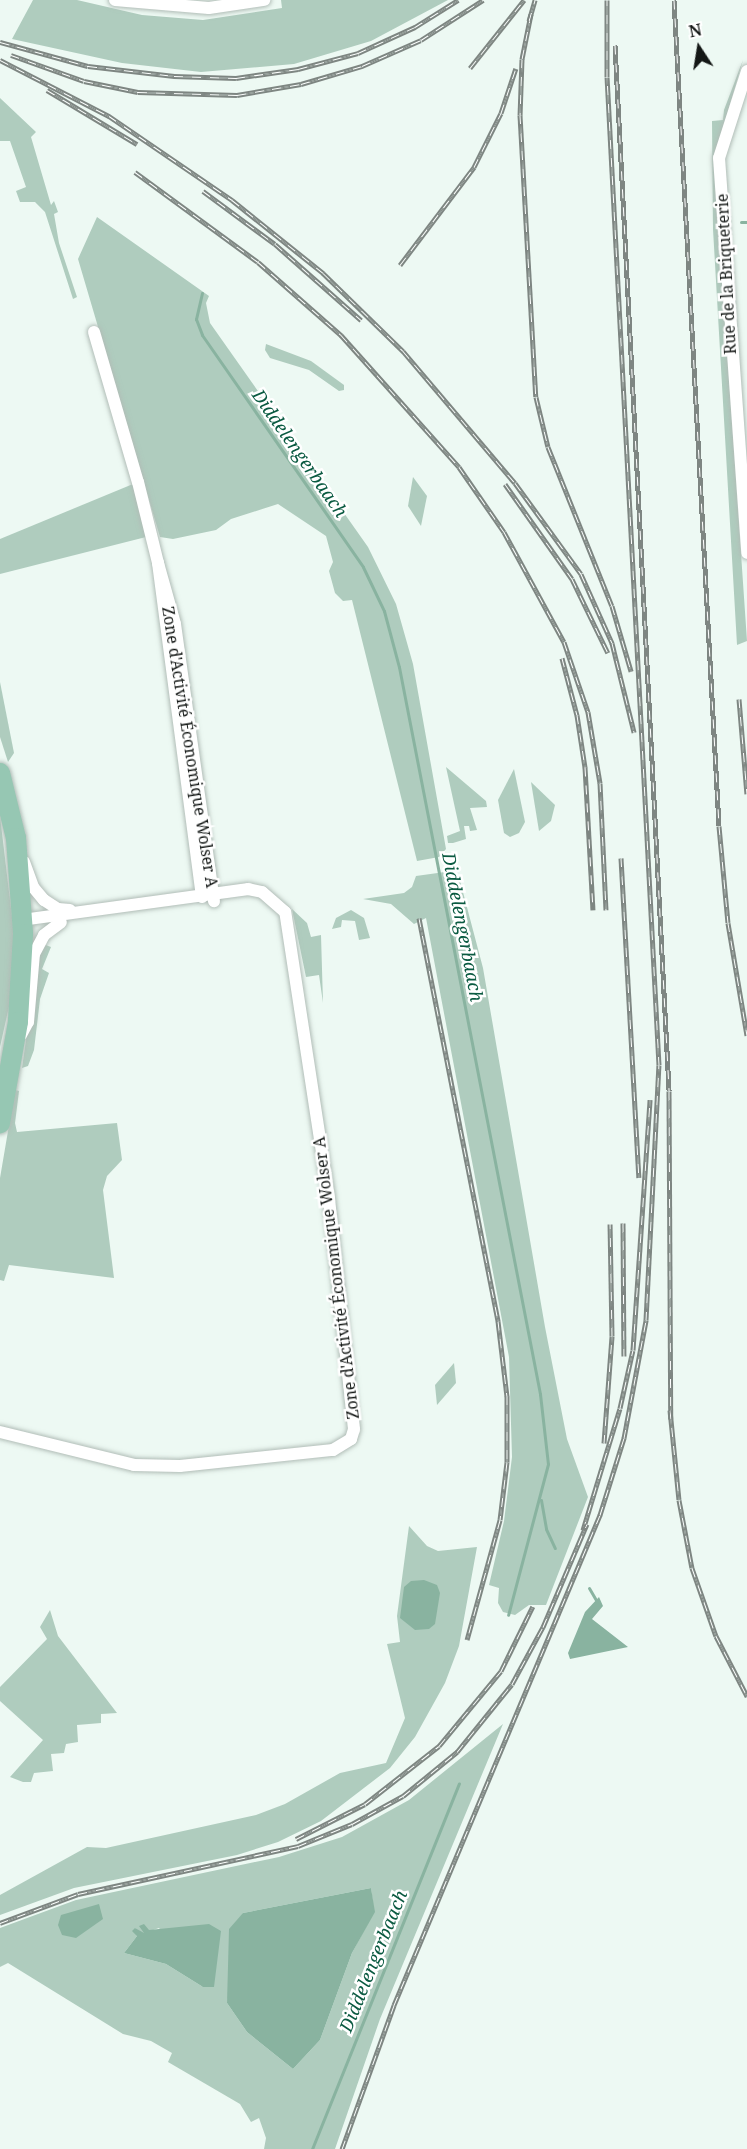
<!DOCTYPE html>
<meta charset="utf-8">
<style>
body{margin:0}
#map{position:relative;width:747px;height:2149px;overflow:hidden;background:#edf9f3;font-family:"Noto Serif",serif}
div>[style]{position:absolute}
.green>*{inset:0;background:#afccbe}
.water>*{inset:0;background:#89b3a0}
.stream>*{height:3px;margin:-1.5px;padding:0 1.5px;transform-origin:1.5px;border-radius:1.5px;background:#89b3a0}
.roads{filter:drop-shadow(0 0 2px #b1bdb7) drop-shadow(0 0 2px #b1bdb7)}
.minor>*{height:12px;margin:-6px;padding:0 6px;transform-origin:6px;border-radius:6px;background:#fff}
.primary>*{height:20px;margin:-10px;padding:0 10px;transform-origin:10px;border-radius:10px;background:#96c7b3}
.rail>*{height:5px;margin-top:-2.5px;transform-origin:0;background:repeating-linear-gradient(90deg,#fff 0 9px,#7e8682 0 18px);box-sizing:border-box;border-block:2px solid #7e8682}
span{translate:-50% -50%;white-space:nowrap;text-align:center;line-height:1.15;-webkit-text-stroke:5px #fff;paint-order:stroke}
.street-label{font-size:16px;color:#141816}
.water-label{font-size:18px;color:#0a5a41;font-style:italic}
.north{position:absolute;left:669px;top:18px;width:60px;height:60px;-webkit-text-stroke:4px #fff;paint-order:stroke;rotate:348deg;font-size:16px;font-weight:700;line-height:24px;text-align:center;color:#141816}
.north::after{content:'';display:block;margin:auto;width:21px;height:27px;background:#141816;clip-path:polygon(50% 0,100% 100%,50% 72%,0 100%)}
</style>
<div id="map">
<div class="green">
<div style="clip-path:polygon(33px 0,77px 0,142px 15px,203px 20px,282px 8px,281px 0,448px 0,371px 41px,294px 64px,201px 72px,122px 63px,12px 39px)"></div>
<div style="clip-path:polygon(743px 60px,714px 159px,747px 641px,737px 645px,713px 229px,712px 121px,723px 120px,724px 110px)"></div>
<div style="clip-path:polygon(0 98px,36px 132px,31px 137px,51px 205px,54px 201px,58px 212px,54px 214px,59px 243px,77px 297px,73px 299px,45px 212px,35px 202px,20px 202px,16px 191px,26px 187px,10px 141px,0 141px)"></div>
<div style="clip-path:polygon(97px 217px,209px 296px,206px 303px,210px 323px,368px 547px,396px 604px,413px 664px,446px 849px,439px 857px,417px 861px,352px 600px,343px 601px,335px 593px,329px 571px,333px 562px,326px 536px,278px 504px,231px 519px,216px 530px,173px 539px,160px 537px,78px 259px)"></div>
<div style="clip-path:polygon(266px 344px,311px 361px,344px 385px,344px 390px,339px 391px,309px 370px,270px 358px,265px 350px)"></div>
<div style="clip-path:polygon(413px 477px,427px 496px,421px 526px,408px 506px)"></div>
<div style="clip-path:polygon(133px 484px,146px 537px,0 574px,0 539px)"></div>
<div style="clip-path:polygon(0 682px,14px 753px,8px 762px,0 737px)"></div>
<div style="clip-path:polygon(446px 767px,486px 801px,487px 807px,470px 808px,477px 830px,470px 831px,469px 826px,464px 826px,466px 839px,453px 843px,448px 843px,447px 836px,460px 831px)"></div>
<div style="clip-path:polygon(514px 769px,525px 822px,519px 833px,510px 837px,504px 833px,498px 800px)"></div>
<div style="clip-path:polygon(531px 782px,555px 805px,551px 821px,539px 831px)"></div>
<div style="clip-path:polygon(0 816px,14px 934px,10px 1002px,0 1047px)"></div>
<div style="clip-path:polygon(452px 871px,459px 877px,483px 968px,545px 1327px,567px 1439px,588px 1497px,546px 1605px,529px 1605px,515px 1615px,503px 1612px,498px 1603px,499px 1588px,489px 1585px,504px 1521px,512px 1457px,509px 1357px,426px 918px,414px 924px,391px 904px,363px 899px,404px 893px,412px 887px,416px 876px)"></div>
<div style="clip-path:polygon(292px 909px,307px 923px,311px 937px,321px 935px,323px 1003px,319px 975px,306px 977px)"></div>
<div style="clip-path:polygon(351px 910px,364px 918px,370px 938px,359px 940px,355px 921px,342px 920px,341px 927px,332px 929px,336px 918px)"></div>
<div style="clip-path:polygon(43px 944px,51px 947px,42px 969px,49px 973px,40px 999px,34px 1050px,28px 1066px,22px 1068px,38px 956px)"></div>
<div style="clip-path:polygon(15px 1090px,19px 1091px,15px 1123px,17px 1132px,117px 1123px,122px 1160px,107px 1176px,103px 1190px,114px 1278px,9px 1265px,4px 1281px,0 1280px,0 1178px)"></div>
<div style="clip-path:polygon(454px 1363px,456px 1383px,437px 1405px,435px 1385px)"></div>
<div style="clip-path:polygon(409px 1526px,427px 1546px,438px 1551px,477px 1547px,459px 1646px,445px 1683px,415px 1737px,390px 1768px,321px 1821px,278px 1842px,237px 1855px,74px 1888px,0 1915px,0 1895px,87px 1847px,106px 1848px,256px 1815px,285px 1804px,340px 1773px,386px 1763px,405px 1718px,387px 1644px,400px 1642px,397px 1616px)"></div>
<div style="clip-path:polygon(50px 1610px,58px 1636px,117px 1713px,101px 1714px,101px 1723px,77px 1725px,78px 1742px,66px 1744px,64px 1753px,51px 1754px,53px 1771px,34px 1773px,31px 1782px,23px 1782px,10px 1777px,43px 1740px,0 1701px,0 1687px,47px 1639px,40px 1627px)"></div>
<div style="clip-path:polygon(evenodd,503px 1724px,380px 2019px,335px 2149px,264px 2149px,266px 2138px,259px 2118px,251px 2122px,240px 2104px,168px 2062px,172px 2053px,151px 2041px,123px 2034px,8px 1963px,0 1967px,0 1928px,76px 1900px,279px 1857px,342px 1837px,409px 1800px,503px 1724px,371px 1888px,374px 1912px,352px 1953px,320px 2040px,293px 2069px,247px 2032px,227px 2003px,243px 1913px,371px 1888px,503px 1724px,135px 1928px,142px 1934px,159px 1928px,203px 1987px,166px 1964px,124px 1953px,137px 1936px,135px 1928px)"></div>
</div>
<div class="water">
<div style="clip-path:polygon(424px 1580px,437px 1585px,440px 1593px,435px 1624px,429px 1629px,415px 1630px,400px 1618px,404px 1587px,411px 1581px)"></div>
<div style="clip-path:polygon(599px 1597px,603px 1606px,592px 1619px,628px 1647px,570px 1659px,568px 1653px,585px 1612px)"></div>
<div style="clip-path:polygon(371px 1888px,375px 1912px,352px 1953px,320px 2040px,293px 2069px,247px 2032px,227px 2003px,229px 1929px,243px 1913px)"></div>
<div style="clip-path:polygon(99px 1904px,103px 1919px,76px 1938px,62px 1935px,58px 1925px,61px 1915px)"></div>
<div style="clip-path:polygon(144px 1924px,149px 1930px,209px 1924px,221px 1931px,214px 1987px,203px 1987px,166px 1964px,124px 1953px,137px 1936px,132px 1931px,135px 1928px,144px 1933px,139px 1926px)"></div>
</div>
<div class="stream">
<div style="left:741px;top:222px;width:6px"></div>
<div style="left:202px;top:293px;width:27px;rotate:103deg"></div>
<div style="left:196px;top:319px;width:17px;rotate:69deg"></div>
<div style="left:202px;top:335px;width:282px;rotate:55.2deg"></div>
<div style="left:363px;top:567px;width:49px;rotate:64.5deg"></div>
<div style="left:384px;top:611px;width:58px;rotate:75deg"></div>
<div style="left:399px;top:667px;width:741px;rotate:79.02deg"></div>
<div style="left:540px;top:1394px;width:70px;rotate:83.5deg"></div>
<div style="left:548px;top:1464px;width:156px;rotate:104.8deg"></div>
<div style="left:541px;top:1500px;width:29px;rotate:80deg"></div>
<div style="left:546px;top:1529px;width:21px;rotate:65deg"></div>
<div style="left:589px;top:1588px;width:16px;rotate:60deg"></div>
<div style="left:312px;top:2149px;width:394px;rotate:-68.1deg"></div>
</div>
<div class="roads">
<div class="minor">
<div style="left:115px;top:0;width:94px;rotate:4.9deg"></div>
<div style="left:209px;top:8px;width:56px;rotate:-8.3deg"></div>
<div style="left:747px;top:71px;width:91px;rotate:107.8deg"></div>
<div style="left:719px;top:158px;width:396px;rotate:85.9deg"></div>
<div style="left:94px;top:332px;width:156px;rotate:73.7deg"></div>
<div style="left:138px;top:482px;width:83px;rotate:76.1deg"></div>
<div style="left:24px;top:862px;width:27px;rotate:70deg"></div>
<div style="left:33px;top:887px;width:17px;rotate:50deg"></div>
<div style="left:44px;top:900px;width:17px;rotate:33deg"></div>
<div style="left:58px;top:909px;width:12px;rotate:5deg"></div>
<div style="left:202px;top:897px;width:337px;rotate:-97.5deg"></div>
<div style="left:158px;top:563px;width:63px;rotate:74.4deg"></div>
<div style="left:175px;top:624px;width:280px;rotate:82deg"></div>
<div style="left:21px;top:1035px;width:15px;rotate:-62deg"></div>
<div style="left:28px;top:1022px;width:68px;rotate:-85deg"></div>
<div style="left:34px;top:954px;width:21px;rotate:-62deg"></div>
<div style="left:44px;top:935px;width:21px;rotate:-37deg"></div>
<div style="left:0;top:1432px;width:138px;rotate:13.8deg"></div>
<div style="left:134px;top:1465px;width:46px;rotate:1.2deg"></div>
<div style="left:180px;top:1466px;width:154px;rotate:-6deg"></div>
<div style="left:333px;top:1450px;width:21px;rotate:-31deg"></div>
<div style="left:351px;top:1439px;width:10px;rotate:-73deg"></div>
<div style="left:354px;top:1429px;width:232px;rotate:-96.2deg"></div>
<div style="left:329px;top:1198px;width:289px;rotate:-98.7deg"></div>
<div style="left:285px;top:912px;width:30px;rotate:-139deg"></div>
<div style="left:262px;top:892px;width:14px;rotate:-168deg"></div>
<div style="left:248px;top:889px;width:227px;rotate:172.2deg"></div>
</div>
<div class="primary">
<div style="left:0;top:773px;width:67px;rotate:76.2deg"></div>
<div style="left:16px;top:838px;width:96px;rotate:85.8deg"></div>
<div style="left:23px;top:934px;width:88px;rotate:93.3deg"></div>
<div style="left:18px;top:1022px;width:103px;rotate:100.1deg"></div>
</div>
</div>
<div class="rail">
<div style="left:674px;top:0;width:827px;rotate:86.88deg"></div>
<div style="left:719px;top:826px;width:97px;rotate:84.7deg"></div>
<div style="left:728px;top:923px;width:114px;rotate:80.4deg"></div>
<div style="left:531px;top:14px;width:46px;rotate:101.3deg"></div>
<div style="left:522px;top:59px;width:56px;rotate:92deg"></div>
<div style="left:520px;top:115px;width:282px;rotate:86.8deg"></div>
<div style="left:536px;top:397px;width:51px;rotate:76.5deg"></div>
<div style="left:548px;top:447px;width:171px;rotate:68.1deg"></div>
<div style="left:612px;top:606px;width:68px;rotate:73.7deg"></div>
<div style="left:529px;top:21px;width:22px;rotate:-74deg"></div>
<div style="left:0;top:42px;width:91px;rotate:15.3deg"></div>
<div style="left:88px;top:66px;width:87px;rotate:6.6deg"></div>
<div style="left:174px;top:76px;width:62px;rotate:1.8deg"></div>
<div style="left:236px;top:78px;width:63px;rotate:-8.3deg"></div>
<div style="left:298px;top:69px;width:62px;rotate:-14.9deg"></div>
<div style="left:358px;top:53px;width:63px;rotate:-24.5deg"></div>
<div style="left:415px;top:27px;width:51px;rotate:-32.1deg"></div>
<div style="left:615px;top:45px;width:1047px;rotate:87.04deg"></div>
<div style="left:669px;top:1091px;width:328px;rotate:89.7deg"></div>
<div style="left:11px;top:55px;width:77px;rotate:19.6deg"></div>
<div style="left:84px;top:81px;width:55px;rotate:11.5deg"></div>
<div style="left:138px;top:92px;width:99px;rotate:1.7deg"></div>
<div style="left:237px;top:95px;width:65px;rotate:-9.8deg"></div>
<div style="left:301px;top:84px;width:64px;rotate:-16.4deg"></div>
<div style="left:362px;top:66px;width:64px;rotate:-23.8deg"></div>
<div style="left:421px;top:40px;width:74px;rotate:-32.8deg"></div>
<div style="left:0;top:60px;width:123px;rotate:27.2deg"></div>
<div style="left:109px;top:116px;width:149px;rotate:34.3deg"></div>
<div style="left:232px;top:200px;width:117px;rotate:38.7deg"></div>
<div style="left:323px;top:273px;width:112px;rotate:44.3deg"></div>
<div style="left:403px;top:351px;width:173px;rotate:49.7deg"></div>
<div style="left:515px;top:483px;width:112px;rotate:54deg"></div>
<div style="left:581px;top:574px;width:76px;rotate:65.8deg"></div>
<div style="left:612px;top:643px;width:92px;rotate:76.1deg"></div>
<div style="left:470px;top:68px;width:87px;rotate:-51.5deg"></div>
<div style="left:47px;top:90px;width:105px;rotate:31deg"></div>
<div style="left:135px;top:172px;width:152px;rotate:36.2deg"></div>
<div style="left:258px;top:262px;width:111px;rotate:41.3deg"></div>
<div style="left:341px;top:335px;width:177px;rotate:48.2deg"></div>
<div style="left:459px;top:467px;width:79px;rotate:55.3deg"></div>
<div style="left:504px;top:532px;width:125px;rotate:61.4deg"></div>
<div style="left:564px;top:642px;width:74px;rotate:71.1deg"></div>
<div style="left:588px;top:712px;width:72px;rotate:80.4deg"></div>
<div style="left:600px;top:783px;width:127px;rotate:87.3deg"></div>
<div style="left:203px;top:191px;width:89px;rotate:36.4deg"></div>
<div style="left:275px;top:244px;width:115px;rotate:41.5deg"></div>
<div style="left:400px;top:265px;width:123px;rotate:-52.9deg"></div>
<div style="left:474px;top:167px;width:60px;rotate:-63.4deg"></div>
<div style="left:501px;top:113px;width:47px;rotate:-71.6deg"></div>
<div style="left:505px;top:484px;width:116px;rotate:54.8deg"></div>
<div style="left:572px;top:579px;width:82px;rotate:64.1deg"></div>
<div style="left:562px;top:658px;width:59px;rotate:75.3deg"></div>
<div style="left:577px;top:715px;width:53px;rotate:81.3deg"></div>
<div style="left:585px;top:767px;width:143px;rotate:86.8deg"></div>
<div style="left:739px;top:699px;width:95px;rotate:85.2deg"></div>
<div style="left:621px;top:858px;width:320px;rotate:86.8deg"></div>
<div style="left:419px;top:918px;width:411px;rotate:78.9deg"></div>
<div style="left:498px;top:1321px;width:76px;rotate:83.2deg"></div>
<div style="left:507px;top:1396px;width:66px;rotate:90deg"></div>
<div style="left:507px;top:1462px;width:58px;rotate:96.9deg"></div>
<div style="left:500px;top:1520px;width:124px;rotate:105.4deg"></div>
<div style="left:623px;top:1223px;width:133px;rotate:89.6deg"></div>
<div style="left:670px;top:1410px;width:90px;rotate:84.3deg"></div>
<div style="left:679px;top:1500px;width:69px;rotate:79.2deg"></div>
<div style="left:692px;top:1568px;width:72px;rotate:70.6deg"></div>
<div style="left:716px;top:1636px;width:68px;rotate:62.7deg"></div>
<div style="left:604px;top:1443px;width:107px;rotate:-85.7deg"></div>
<div style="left:612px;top:1336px;width:112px;rotate:-91deg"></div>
<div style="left:583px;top:1530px;width:127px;rotate:-73.1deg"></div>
<div style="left:620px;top:1408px;width:59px;rotate:-77.4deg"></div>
<div style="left:633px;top:1350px;width:251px;rotate:-86.1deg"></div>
<div style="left:296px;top:1839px;width:77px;rotate:-26.9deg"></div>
<div style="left:365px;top:1804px;width:94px;rotate:-38.1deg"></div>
<div style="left:439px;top:1746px;width:97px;rotate:-50.4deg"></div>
<div style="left:501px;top:1671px;width:72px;rotate:-63.8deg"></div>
<div style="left:0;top:1923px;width:83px;rotate:-20.4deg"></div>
<div style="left:78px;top:1894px;width:225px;rotate:-12.3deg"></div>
<div style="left:298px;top:1846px;width:58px;rotate:-22.2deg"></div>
<div style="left:352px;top:1824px;width:58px;rotate:-28.8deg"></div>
<div style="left:403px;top:1796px;width:70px;rotate:-39.2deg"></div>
<div style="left:457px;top:1752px;width:87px;rotate:-51deg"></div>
<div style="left:512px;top:1684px;width:65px;rotate:-61.5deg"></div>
<div style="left:543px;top:1627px;width:112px;rotate:-66.9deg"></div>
<div style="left:342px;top:2149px;width:153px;rotate:-70.1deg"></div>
<div style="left:394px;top:2005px;width:532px;rotate:-67.2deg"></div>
<div style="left:600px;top:1515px;width:81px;rotate:-72.7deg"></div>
<div style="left:624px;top:1438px;width:120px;rotate:-79.4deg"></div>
<div style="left:646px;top:1320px;width:255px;rotate:-87.1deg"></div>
<div style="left:659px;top:1065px;width:989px;rotate:-93.01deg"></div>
<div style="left:607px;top:77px;width:77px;rotate:-90deg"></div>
</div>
<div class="street-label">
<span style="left:726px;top:274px;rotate:-93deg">Rue de la Briqueterie</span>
<span style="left:190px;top:747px;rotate:81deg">Zone d'Activité Économique Wolser A</span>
<span style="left:336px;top:1278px;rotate:-97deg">Zone d'Activité Économique Wolser A</span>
</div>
<div class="water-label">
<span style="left:300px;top:453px;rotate:55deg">Diddelengerbaach</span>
<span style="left:463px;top:927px;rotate:79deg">Diddelengerbaach</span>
<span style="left:373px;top:1961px;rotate:-68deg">Diddelengerbaach</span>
</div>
<div class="north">N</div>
</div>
